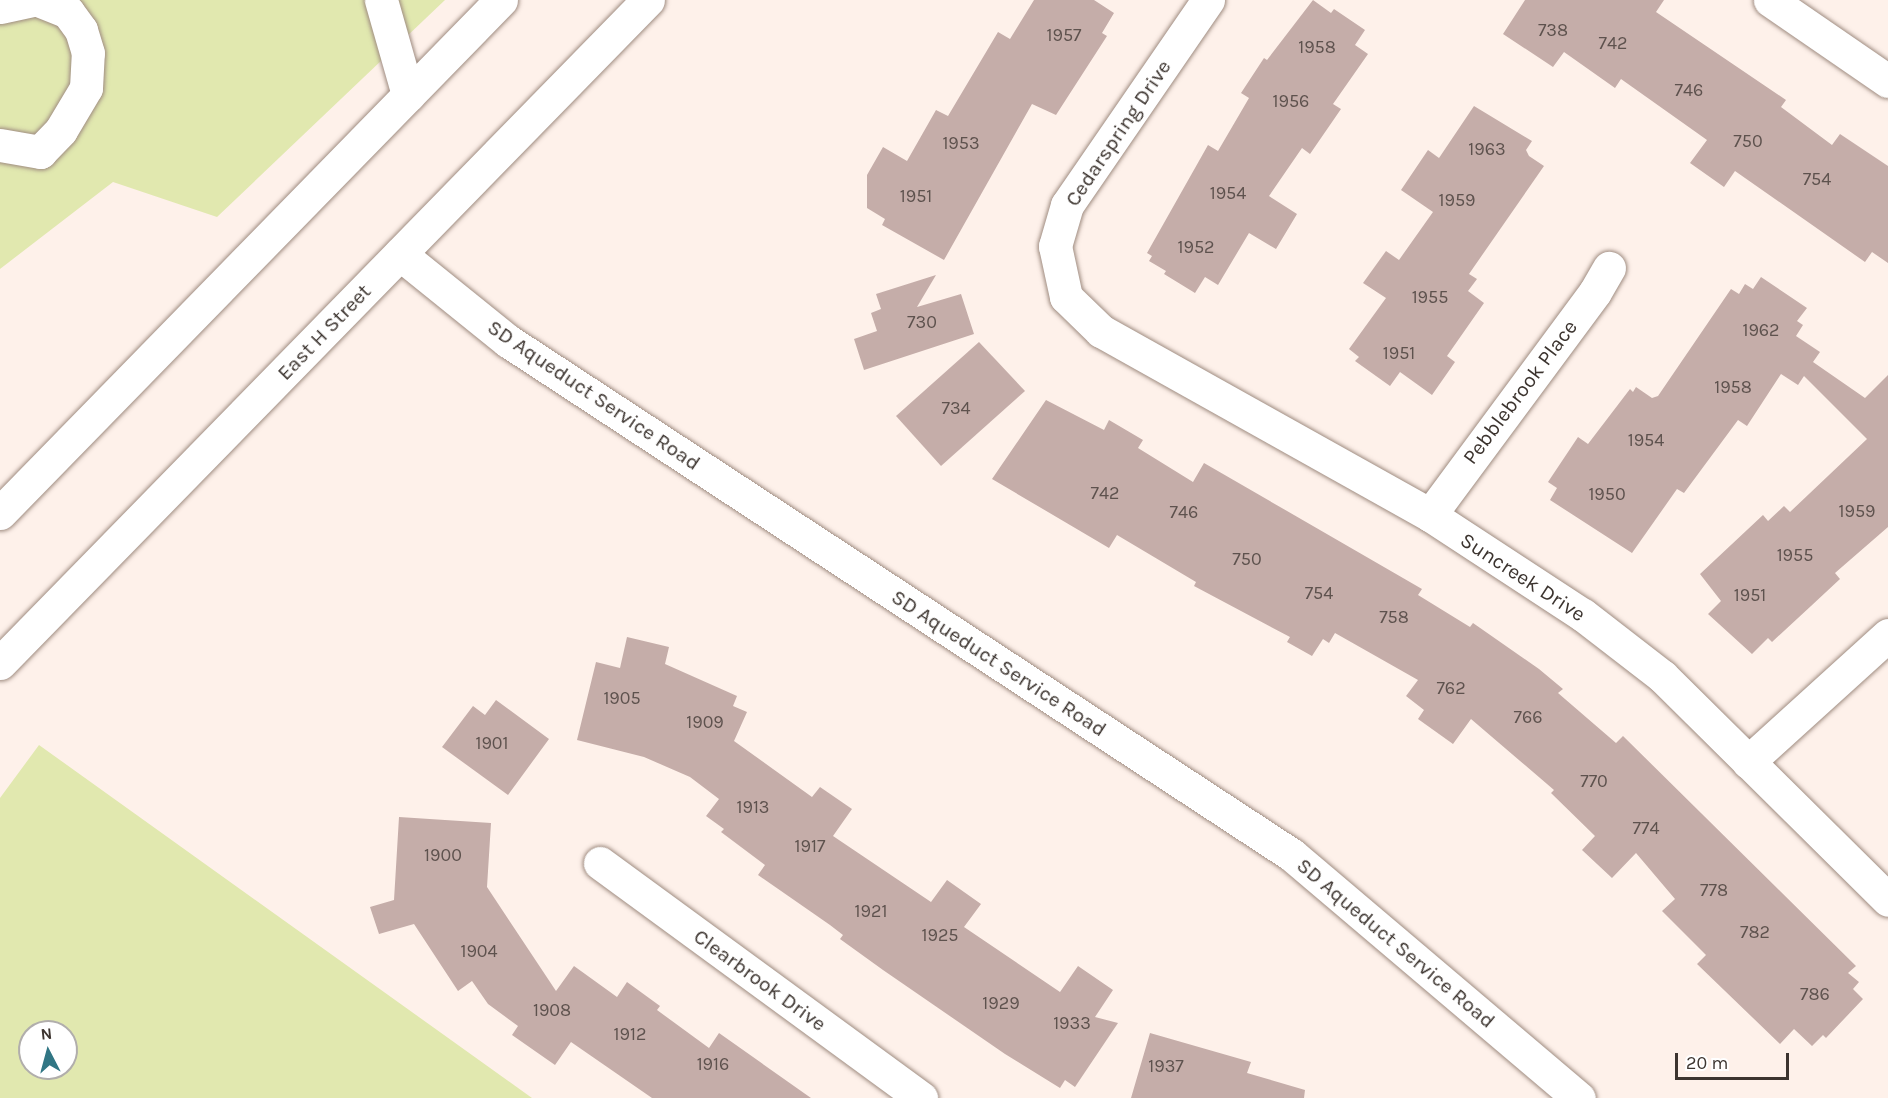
<!DOCTYPE html>
<style>
body{margin:0}
#map{position:relative;width:1888px;height:1098px;overflow:hidden;background:#fef1ea;font-family:Karla,sans-serif}
div>[style]{position:absolute}
.green>*{inset:0;background:#e1e8af}
.building>*{inset:0;background:#c5ada9}
.roads{filter:drop-shadow(0 0 2px #9f8c81) drop-shadow(0 0 2px #9f8c81)}
.minor>*{height:33px;margin:-16.5px;padding:0 16.5px;transform-origin:16.5px;border-radius:16.5px;background:#fff}
.major>*{height:33px;margin:-16.5px;padding:0 16.5px;transform-origin:16.5px;border-radius:16.5px;background:#fff}
span{translate:-50% -50%;white-space:nowrap;text-align:center;line-height:1.15;-webkit-text-stroke:6px #fff;paint-order:stroke}
.number-label{font-size:18px;color:#5e524e}
.number-label span{-webkit-text-stroke-width:0}
.street-label{font-size:21px;color:#3c342f}
.north{position:absolute;left:18px;top:1020px;width:60px;height:60px;box-sizing:border-box;background:#fff;border:2px solid #b1aeac;border-radius:50%;rotate:354deg;font-size:16px;font-weight:700;line-height:24px;text-align:center;color:#3c342f}
.north::after{content:'';display:block;margin:auto;width:21px;height:27px;background:#317684;clip-path:polygon(50% 0,100% 100%,50% 72%,0 100%)}
.scale{position:absolute;left:1675px;top:1053px;width:114px;height:27px;box-sizing:border-box;border:3px solid #3c342f;border-top:0;padding-left:8px;font-size:18px;line-height:21px;white-space:nowrap;color:#3c342f;-webkit-text-stroke:4px #fff;paint-order:stroke}
</style>
<div id="map">
<div class="green">
<div style="clip-path:polygon(0 0,445px 0,217px 217px,113px 182px,0 269px)"></div>
<div style="clip-path:polygon(evenodd,39px 745px,532px 1098px,0 1098px,0 798px,39px 745px,30px 1032px,66px 1032px,66px 1068px,30px 1068px,30px 1032px)"></div>
</div>
<div class="building">
<div style="clip-path:polygon(1034px 0,1094px 0,1114px 13px,1102px 33px,1107px 36px,1056px 115px,1032px 104px,944px 260px,882px 225px,885px 219px,867px 208px,867px 175px,883px 147px,907px 161px,936px 110px,948px 116px,998px 32px,1010px 39px)"></div>
<div style="clip-path:polygon(1313px 0,1331px 13px,1334px 9px,1365px 30px,1355px 45px,1368px 54px,1333px 104px,1341px 109px,1310px 154px,1302px 148px,1269px 196px,1297px 214px,1276px 249px,1249px 233px,1218px 285px,1205px 277px,1195px 293px,1164px 274px,1166px 271px,1149px 261px,1152px 256px,1147px 253px,1208px 145px,1218px 151px,1249px 98px,1241px 93px,1264px 58px,1267px 60px)"></div>
<div style="clip-path:polygon(1525px 0,1664px 0,1656px 12px,1786px 100px,1781px 107px,1832px 145px,1840px 134px,1888px 166px,1888px 263px,1872px 252px,1865px 262px,1735px 171px,1724px 187px,1690px 163px,1707px 140px,1621px 79px,1615px 88px,1564px 52px,1553px 67px,1503px 34px)"></div>
<div style="clip-path:polygon(1474px 106px,1532px 141px,1526px 150px,1529px 156px,1544px 166px,1469px 274px,1477px 279px,1468px 291px,1484px 303px,1447px 356px,1455px 362px,1432px 395px,1400px 372px,1390px 386px,1355px 361px,1359px 357px,1349px 349px,1386px 298px,1363px 283px,1386px 251px,1399px 260px,1433px 212px,1401px 190px,1428px 150px,1439px 158px)"></div>
<div style="clip-path:polygon(936px 275px,917px 307px,961px 294px,974px 334px,864px 370px,854px 339px,877px 331px,871px 313px,881px 309px,876px 294px)"></div>
<div style="clip-path:polygon(1761px 277px,1807px 308px,1797px 321px,1803px 325px,1796px 336px,1820px 352px,1813px 362px,1865px 398px,1888px 375px,1888px 527px,1835px 573px,1840px 579px,1811px 606px,1772px 642px,1768px 638px,1752px 654px,1708px 614px,1721px 601px,1700px 574px,1763px 515px,1768px 521px,1784px 506px,1790px 512px,1867px 439px,1804px 376px,1798px 385px,1781px 374px,1747px 426px,1738px 420px,1684px 493px,1677px 489px,1632px 553px,1550px 500px,1557px 488px,1548px 482px,1578px 437px,1588px 444px,1630px 389px,1633px 392px,1636px 387px,1652px 398px,1658px 396px,1731px 289px,1739px 294px,1745px 284px,1753px 289px)"></div>
<div style="clip-path:polygon(979px 342px,1025px 391px,941px 466px,896px 416px)"></div>
<div style="clip-path:polygon(1046px 400px,1104px 430px,1109px 420px,1143px 440px,1138px 448px,1193px 482px,1204px 463px,1422px 589px,1418px 595px,1470px 627px,1473px 623px,1539px 669px,1563px 689px,1558px 693px,1616px 743px,1623px 736px,1856px 966px,1848px 973px,1859px 982px,1853px 989px,1863px 999px,1826px 1038px,1823px 1035px,1812px 1046px,1794px 1029px,1780px 1044px,1697px 964px,1706px 955px,1662px 911px,1675px 899px,1636px 853px,1612px 878px,1582px 850px,1595px 836px,1551px 793px,1554px 790px,1471px 719px,1453px 744px,1418px 719px,1424px 710px,1406px 696px,1418px 680px,1335px 633px,1329px 643px,1323px 639px,1312px 656px,1287px 642px,1290px 637px,1194px 586px,1196px 582px,1117px 535px,1109px 548px,992px 479px)"></div>
<div style="clip-path:polygon(627px 637px,669px 647px,665px 664px,737px 696px,733px 706px,747px 712px,734px 741px,812px 797px,820px 787px,852px 809px,833px 836px,931px 902px,947px 880px,981px 904px,964px 927px,1060px 992px,1078px 966px,1113px 990px,1095px 1017px,1118px 1023px,1075px 1087px,1065px 1080px,1060px 1088px,1005px 1054px,883px 970px,840px 939px,843px 935px,830px 925px,758px 875px,765px 865px,721px 832px,724px 829px,706px 816px,719px 799px,690px 777px,644px 757px,577px 740px,596px 662px,620px 668px)"></div>
<div style="clip-path:polygon(496px 700px,549px 739px,508px 795px,442px 747px,473px 706px,485px 715px)"></div>
<div style="clip-path:polygon(399px 817px,491px 823px,487px 887px,556px 991px,574px 966px,617px 997px,627px 982px,660px 1006px,657px 1010px,709px 1048px,719px 1033px,811px 1098px,652px 1098px,571px 1042px,555px 1065px,512px 1035px,518px 1026px,488px 1004px,472px 981px,458px 991px,414px 924px,379px 934px,370px 907px,394px 900px)"></div>
<div style="clip-path:polygon(1150px 1033px,1251px 1062px,1247px 1073px,1305px 1090px,1304px 1098px,1131px 1098px)"></div>
</div>
<div class="roads">
<div class="minor">
<div style="left:381px;top:0;width:99px;rotate:74.1deg"></div>
<div style="left:1208px;top:0;width:249px;rotate:124.5deg"></div>
<div style="left:1067px;top:205px;width:43px;rotate:106.3deg"></div>
<div style="left:1055px;top:246px;width:52px;rotate:77.8deg"></div>
<div style="left:1066px;top:297px;width:49px;rotate:44.2deg"></div>
<div style="left:1101px;top:331px;width:377px;rotate:29.2deg"></div>
<div style="left:1430px;top:515px;width:183px;rotate:33.2deg"></div>
<div style="left:1583px;top:615px;width:100px;rotate:37.7deg"></div>
<div style="left:1662px;top:676px;width:318px;rotate:44.7deg"></div>
<div style="left:1770px;top:0;width:143px;rotate:34.5deg"></div>
<div style="left:0;top:7px;width:33px;rotate:-12deg"></div>
<div style="left:0;top:145px;width:41px;rotate:9.9deg"></div>
<div style="left:40px;top:152px;width:30px;rotate:-46deg"></div>
<div style="left:61px;top:130px;width:49px;rotate:-59.2deg"></div>
<div style="left:86px;top:88px;width:35px;rotate:-87deg"></div>
<div style="left:88px;top:53px;width:24px;rotate:-107deg"></div>
<div style="left:81px;top:30px;width:22px;rotate:-126deg"></div>
<div style="left:68px;top:12px;width:31px;rotate:-158deg"></div>
<div style="left:400px;top:254px;width:139px;rotate:38.9deg"></div>
<div style="left:508px;top:341px;width:937px;rotate:33.25deg"></div>
<div style="left:1292px;top:855px;width:376px;rotate:40.3deg"></div>
<div style="left:1430px;top:515px;width:277px;rotate:-53.5deg"></div>
<div style="left:1595px;top:292px;width:28px;rotate:-60deg"></div>
<div style="left:1748px;top:762px;width:189px;rotate:-42.2deg"></div>
<div style="left:600px;top:863px;width:398px;rotate:36.2deg"></div>
</div>
<div class="major">
<div style="left:0;top:513px;width:717px;rotate:-45.68deg"></div>
<div style="left:0;top:663px;width:927px;rotate:-45.66deg"></div>
</div>
</div>
<div class="number-label">
<span style="left:1553px;top:30px">738</span>
<span style="left:1064px;top:35px">1957</span>
<span style="left:1613px;top:43px">742</span>
<span style="left:1317px;top:47px">1958</span>
<span style="left:1689px;top:90px">746</span>
<span style="left:1291px;top:101px">1956</span>
<span style="left:1748px;top:141px">750</span>
<span style="left:961px;top:143px">1953</span>
<span style="left:1487px;top:149px">1963</span>
<span style="left:1817px;top:179px">754</span>
<span style="left:1228px;top:193px">1954</span>
<span style="left:916px;top:196px">1951</span>
<span style="left:1457px;top:200px">1959</span>
<span style="left:1196px;top:247px">1952</span>
<span style="left:1430px;top:297px">1955</span>
<span style="left:922px;top:322px">730</span>
<span style="left:1761px;top:330px">1962</span>
<span style="left:1399px;top:353px">1951</span>
<span style="left:1733px;top:387px">1958</span>
<span style="left:956px;top:408px">734</span>
<span style="left:1646px;top:440px">1954</span>
<span style="left:1105px;top:493px">742</span>
<span style="left:1607px;top:494px">1950</span>
<span style="left:1857px;top:511px">1959</span>
<span style="left:1184px;top:512px">746</span>
<span style="left:1795px;top:555px">1955</span>
<span style="left:1247px;top:559px">750</span>
<span style="left:1319px;top:593px">754</span>
<span style="left:1750px;top:595px">1951</span>
<span style="left:1394px;top:617px">758</span>
<span style="left:1451px;top:688px">762</span>
<span style="left:622px;top:698px">1905</span>
<span style="left:1528px;top:717px">766</span>
<span style="left:705px;top:722px">1909</span>
<span style="left:492px;top:743px">1901</span>
<span style="left:1594px;top:781px">770</span>
<span style="left:753px;top:807px">1913</span>
<span style="left:1646px;top:828px">774</span>
<span style="left:810px;top:846px">1917</span>
<span style="left:443px;top:855px">1900</span>
<span style="left:1714px;top:890px">778</span>
<span style="left:871px;top:911px">1921</span>
<span style="left:1755px;top:932px">782</span>
<span style="left:940px;top:935px">1925</span>
<span style="left:479px;top:951px">1904</span>
<span style="left:1815px;top:994px">786</span>
<span style="left:1001px;top:1003px">1929</span>
<span style="left:552px;top:1010px">1908</span>
<span style="left:1072px;top:1023px">1933</span>
<span style="left:630px;top:1034px">1912</span>
<span style="left:713px;top:1064px">1916</span>
<span style="left:1166px;top:1066px">1937</span>
</div>
<div class="street-label">
<span style="left:1118px;top:133px;rotate:-56deg">Cedarspring Drive</span>
<span style="left:324px;top:332px;rotate:-46deg">East H Street</span>
<span style="left:1520px;top:392px;rotate:-53deg">Pebblebrook Place</span>
<span style="left:594px;top:395px;rotate:34deg">SD Aqueduct Service Road</span>
<span style="left:1523px;top:577px;rotate:33deg">Suncreek Drive</span>
<span style="left:999px;top:663px;rotate:33deg">SD Aqueduct Service Road</span>
<span style="left:1396px;top:943px;rotate:40deg">SD Aqueduct Service Road</span>
<span style="left:760px;top:980px;rotate:36deg">Clearbrook Drive</span>
</div>
<div class="north">N</div>
<div class="scale">20 m</div>
</div>
